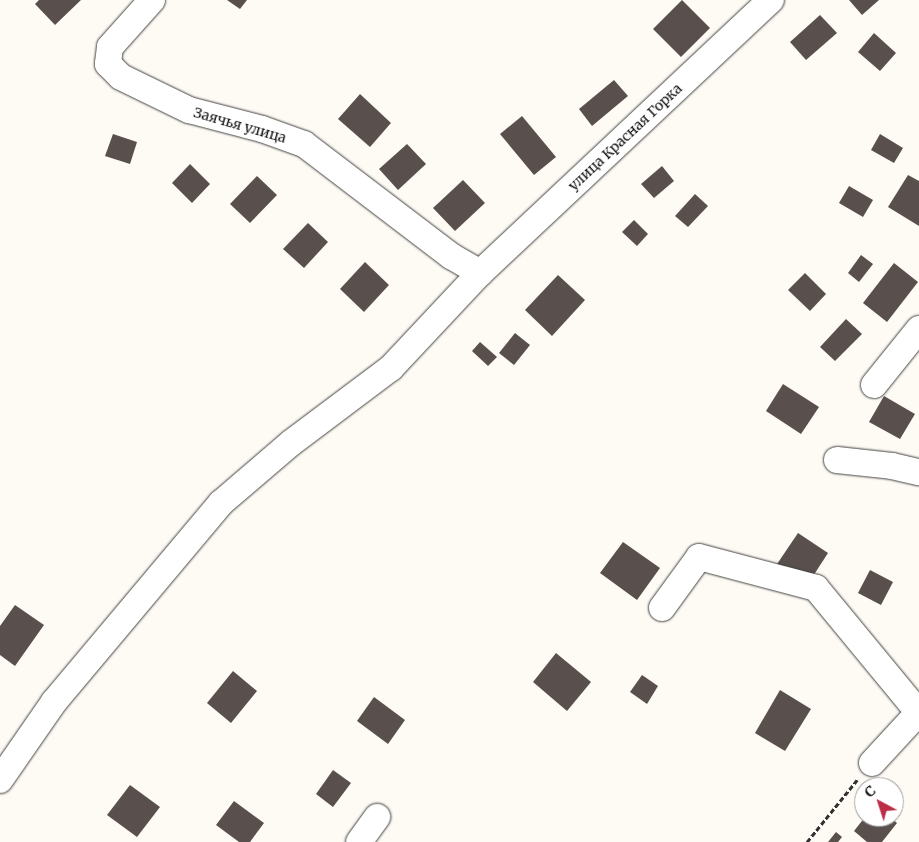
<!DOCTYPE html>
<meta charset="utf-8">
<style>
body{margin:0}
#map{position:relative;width:919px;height:842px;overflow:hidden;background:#fefbf4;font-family:Merriweather,serif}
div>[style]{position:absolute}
.building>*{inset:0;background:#59504d}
.path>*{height:3px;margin-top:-1.5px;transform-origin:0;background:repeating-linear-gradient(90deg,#323232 0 5px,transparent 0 7.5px)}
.roads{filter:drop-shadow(0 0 1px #434343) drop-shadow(0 0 1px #434343)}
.minor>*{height:26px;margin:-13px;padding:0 13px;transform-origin:13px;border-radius:13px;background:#fff}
span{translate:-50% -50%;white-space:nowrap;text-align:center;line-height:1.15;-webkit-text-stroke:5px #fff;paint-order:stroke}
.street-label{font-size:14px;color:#101010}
.north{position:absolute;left:854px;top:777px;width:50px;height:50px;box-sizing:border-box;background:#fff;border:1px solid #9f9f9f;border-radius:50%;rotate:320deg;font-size:14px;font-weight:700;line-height:20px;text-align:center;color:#101010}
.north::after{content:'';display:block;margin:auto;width:18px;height:22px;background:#bc2d48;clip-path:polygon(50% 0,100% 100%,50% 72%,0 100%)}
</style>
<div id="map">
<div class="building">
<div style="clip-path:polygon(39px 0,81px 0,55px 25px,35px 4px)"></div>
<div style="clip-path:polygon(227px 0,247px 0,240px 9px)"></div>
<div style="clip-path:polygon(682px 0,710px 28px,681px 57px,653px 29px)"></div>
<div style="clip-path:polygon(849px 0,879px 0,862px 15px)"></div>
<div style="clip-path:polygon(820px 15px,837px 33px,806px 60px,790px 42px)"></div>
<div style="clip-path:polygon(874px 33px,896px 53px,880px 71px,858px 52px)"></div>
<div style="clip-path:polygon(614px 80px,628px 96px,592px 126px,579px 109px)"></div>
<div style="clip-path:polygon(360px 94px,391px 123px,370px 147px,338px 119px)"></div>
<div style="clip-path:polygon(522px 116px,556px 157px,534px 175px,500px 134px)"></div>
<div style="clip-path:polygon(113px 134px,137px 142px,130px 164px,105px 156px)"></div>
<div style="clip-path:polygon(880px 134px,903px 148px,894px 163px,871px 150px)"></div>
<div style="clip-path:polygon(407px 144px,426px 164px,398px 190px,379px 169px)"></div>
<div style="clip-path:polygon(190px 164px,210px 184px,192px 203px,172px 183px)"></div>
<div style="clip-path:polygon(662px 166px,674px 181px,654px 198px,641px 184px)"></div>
<div style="clip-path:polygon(908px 175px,919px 181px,919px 226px,888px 207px)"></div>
<div style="clip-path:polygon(257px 176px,277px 195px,250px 223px,230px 204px)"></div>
<div style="clip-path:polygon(463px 180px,485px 203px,455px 231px,433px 208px)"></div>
<div style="clip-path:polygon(849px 186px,873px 200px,863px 217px,839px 203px)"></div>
<div style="clip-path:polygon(695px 194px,708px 206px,688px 227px,675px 216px)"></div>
<div style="clip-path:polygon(634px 220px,648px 234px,637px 246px,622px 232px)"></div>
<div style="clip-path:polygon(308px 223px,328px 242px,304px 268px,283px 249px)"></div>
<div style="clip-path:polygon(861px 255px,873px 264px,859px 282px,848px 273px)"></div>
<div style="clip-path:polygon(365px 262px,389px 285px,364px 312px,340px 289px)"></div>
<div style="clip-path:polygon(894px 263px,918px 282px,887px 322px,863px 303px)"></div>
<div style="clip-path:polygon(805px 273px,826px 294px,810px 311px,788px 290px)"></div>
<div style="clip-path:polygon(558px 275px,585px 300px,552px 336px,525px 310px)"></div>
<div style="clip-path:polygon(846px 319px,862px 334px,835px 361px,820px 347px)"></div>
<div style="clip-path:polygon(515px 333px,530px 345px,514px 365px,499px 353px)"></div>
<div style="clip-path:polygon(480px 342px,497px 357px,488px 366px,472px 351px)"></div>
<div style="clip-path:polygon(783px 384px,819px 407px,801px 434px,766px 411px)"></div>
<div style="clip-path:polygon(884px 396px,915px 414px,900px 439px,869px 422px)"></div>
<div style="clip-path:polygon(798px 533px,828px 553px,806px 587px,775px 567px)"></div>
<div style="clip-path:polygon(623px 542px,660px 568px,637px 600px,600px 573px)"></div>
<div style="clip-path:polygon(870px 570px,893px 582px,881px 605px,858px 593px)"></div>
<div style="clip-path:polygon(15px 605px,44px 625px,15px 666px,0 655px,0 626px)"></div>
<div style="clip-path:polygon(556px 653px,591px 682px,567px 711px,533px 682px)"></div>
<div style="clip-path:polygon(233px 671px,257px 691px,231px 723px,207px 703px)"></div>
<div style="clip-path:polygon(642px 675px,658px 686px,647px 704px,630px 692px)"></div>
<div style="clip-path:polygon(780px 690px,811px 709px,785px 751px,755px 733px)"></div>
<div style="clip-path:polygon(374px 697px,405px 720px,388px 744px,357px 721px)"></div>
<div style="clip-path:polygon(333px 770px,351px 783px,333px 807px,316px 794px)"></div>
<div style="clip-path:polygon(130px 785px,160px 807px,137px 837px,107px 815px)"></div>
<div style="clip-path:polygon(234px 801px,264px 823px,250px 842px,239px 842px,216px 825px)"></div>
<div style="clip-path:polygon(865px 817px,890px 817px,897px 823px,882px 842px,867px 842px,854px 831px)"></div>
<div style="clip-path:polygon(836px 832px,842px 837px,838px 842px,828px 842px)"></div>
</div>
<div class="path">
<div style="left:807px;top:842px;width:80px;rotate:-51.1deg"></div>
</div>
<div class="roads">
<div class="minor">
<div style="left:152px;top:0;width:63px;rotate:131.8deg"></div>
<div style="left:110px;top:47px;width:17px;rotate:97deg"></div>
<div style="left:108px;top:64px;width:18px;rotate:45deg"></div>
<div style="left:121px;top:77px;width:76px;rotate:25.9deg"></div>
<div style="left:189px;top:110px;width:75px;rotate:14.6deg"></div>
<div style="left:262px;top:129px;width:45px;rotate:19.7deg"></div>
<div style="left:304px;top:144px;width:185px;rotate:37.3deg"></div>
<div style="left:451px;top:256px;width:34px;rotate:30deg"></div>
<div style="left:874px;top:385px;width:72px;rotate:-51.2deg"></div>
<div style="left:837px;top:460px;width:55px;rotate:6.2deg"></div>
<div style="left:892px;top:466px;width:28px;rotate:13deg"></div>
<div style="left:662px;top:608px;width:63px;rotate:-54deg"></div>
<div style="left:699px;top:557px;width:121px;rotate:14.8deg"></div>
<div style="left:816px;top:588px;width:162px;rotate:50.5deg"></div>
<div style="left:872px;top:763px;width:69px;rotate:-47.3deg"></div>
<div style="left:0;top:780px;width:95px;rotate:-55.3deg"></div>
<div style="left:54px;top:702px;width:260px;rotate:-50deg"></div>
<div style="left:221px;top:503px;width:92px;rotate:-40.6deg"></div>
<div style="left:291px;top:443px;width:125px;rotate:-36.9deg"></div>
<div style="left:391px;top:368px;width:130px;rotate:-46.9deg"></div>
<div style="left:480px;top:273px;width:399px;rotate:-43.2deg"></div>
<div style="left:359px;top:842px;width:31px;rotate:-54deg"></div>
</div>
</div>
<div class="street-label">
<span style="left:240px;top:125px;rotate:16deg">Заячья улица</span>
<span style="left:625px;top:137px;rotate:-43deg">улица Красная Горка</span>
</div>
<div class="north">С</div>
</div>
